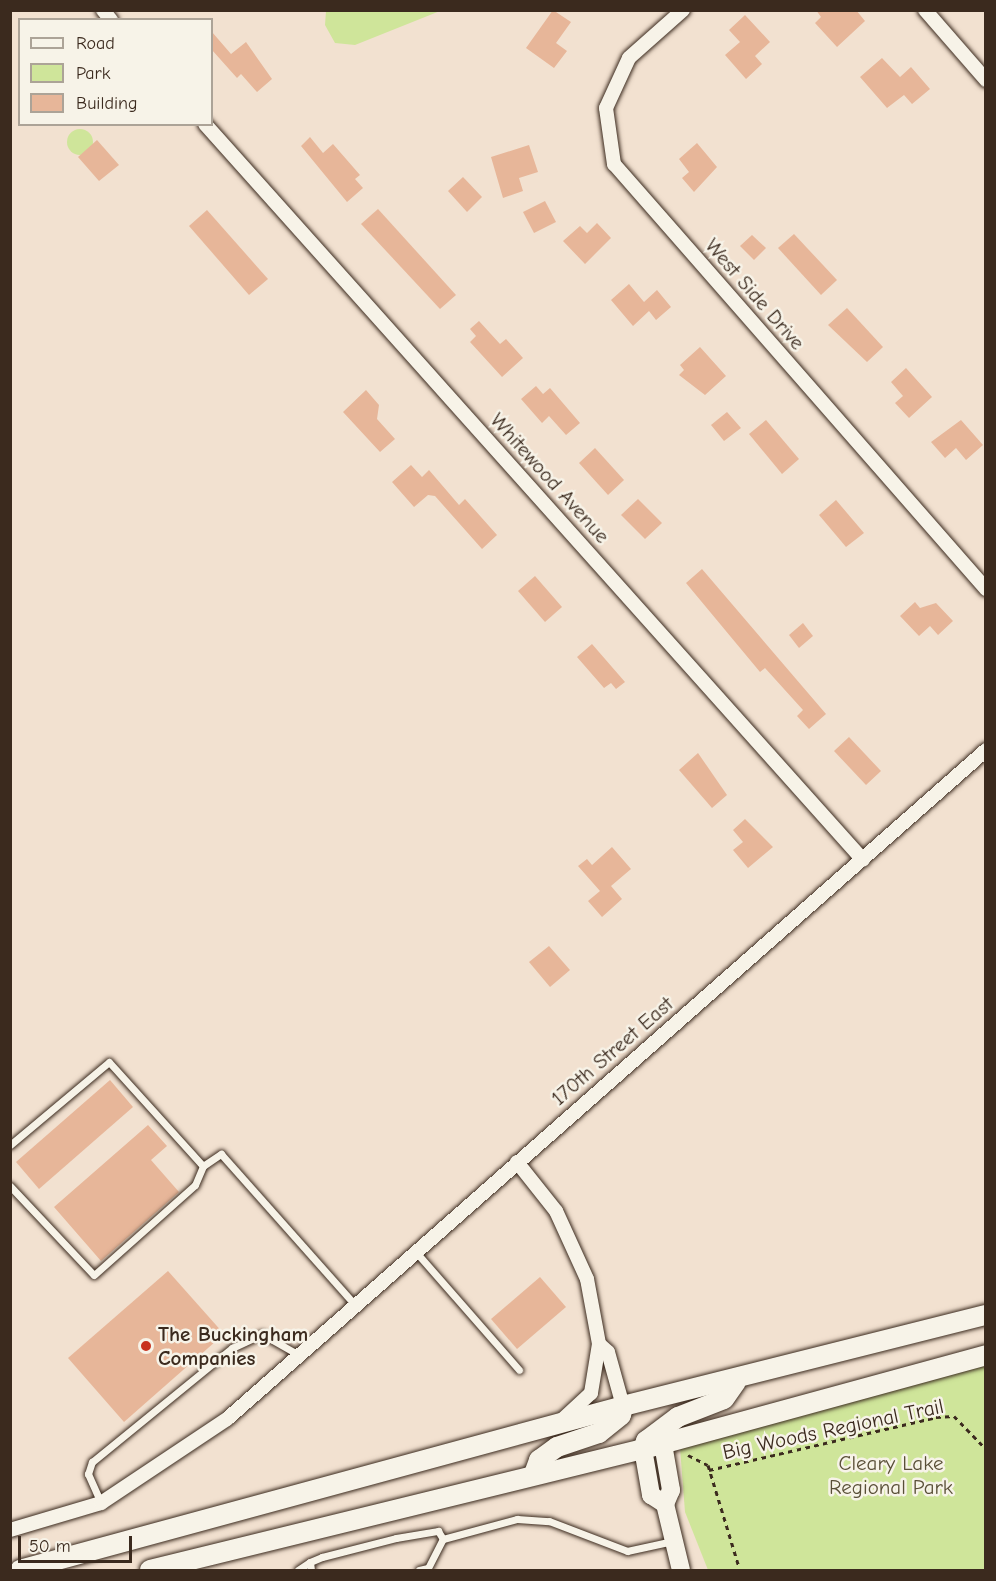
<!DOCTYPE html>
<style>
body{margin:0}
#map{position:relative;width:996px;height:1581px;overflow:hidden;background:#f2e1d0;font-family:"Comic Neue",sans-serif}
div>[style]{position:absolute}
.green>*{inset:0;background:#cfe59a}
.round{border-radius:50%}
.building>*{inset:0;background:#e7b699}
.path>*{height:3px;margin-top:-1.5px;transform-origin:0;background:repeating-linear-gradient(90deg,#3b2a1e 0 4.5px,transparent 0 9px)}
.roads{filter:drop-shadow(0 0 2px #3b2a1e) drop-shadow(0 0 2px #3b2a1e)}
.service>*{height:7px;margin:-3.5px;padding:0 3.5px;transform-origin:3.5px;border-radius:3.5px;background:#f7f3e8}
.minor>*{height:14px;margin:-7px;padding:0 7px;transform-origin:7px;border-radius:7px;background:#f7f3e8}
.tertiary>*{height:18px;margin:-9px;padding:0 9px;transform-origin:9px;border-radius:9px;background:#f7f3e8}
.secondary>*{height:20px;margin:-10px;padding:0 10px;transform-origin:10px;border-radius:10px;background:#f7f3e8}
.dots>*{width:16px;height:16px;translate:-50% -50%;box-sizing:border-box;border:3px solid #f7f3e8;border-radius:50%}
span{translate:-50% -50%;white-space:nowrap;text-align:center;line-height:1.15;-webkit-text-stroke:5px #f7f3e8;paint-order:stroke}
.street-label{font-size:21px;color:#3b2a1e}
.poi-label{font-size:21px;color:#3b2a1e;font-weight:700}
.left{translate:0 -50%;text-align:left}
.park-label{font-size:21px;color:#594f37}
.frame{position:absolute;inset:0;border:12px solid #3b2a1e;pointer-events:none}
.legend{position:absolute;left:18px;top:18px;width:195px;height:108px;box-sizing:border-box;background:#f7f3e8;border:2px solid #aca397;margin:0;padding:8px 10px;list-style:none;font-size:18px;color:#3b2a1e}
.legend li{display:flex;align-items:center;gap:12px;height:30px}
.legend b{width:30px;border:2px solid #aca397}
.scale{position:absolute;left:18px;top:1536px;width:114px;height:27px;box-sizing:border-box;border:3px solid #3b2a1e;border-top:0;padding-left:8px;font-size:18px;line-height:21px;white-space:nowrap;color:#3b2a1e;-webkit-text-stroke:4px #f7f3e8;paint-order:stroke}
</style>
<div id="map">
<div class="green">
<div style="clip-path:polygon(326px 11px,326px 10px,440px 11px,355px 45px,335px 43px,325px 25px)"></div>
<div class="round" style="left:67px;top:129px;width:26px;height:26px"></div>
<div style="clip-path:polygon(985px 1353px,985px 1570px,708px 1570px,685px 1512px,679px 1435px)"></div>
</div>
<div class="building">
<div style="clip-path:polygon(553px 10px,571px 22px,556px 43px,567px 51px,554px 68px,526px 48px)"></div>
<div style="clip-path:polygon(816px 10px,856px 10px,865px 21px,837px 47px,815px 23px,821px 17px)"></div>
<div style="clip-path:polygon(745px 15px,770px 42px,755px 56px,762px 64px,746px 79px,725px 55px,740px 42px,729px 30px)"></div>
<div style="clip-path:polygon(212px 32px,231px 54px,246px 42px,272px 79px,257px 92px,241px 74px,237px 78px,212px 50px)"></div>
<div style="clip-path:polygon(882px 58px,900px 77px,911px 67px,930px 89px,912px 104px,904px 95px,887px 108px,860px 77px)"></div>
<div style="clip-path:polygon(310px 137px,323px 153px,333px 144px,360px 175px,355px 179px,363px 188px,347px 202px,301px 146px)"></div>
<div style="clip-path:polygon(97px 140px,119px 165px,99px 181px,78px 157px)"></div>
<div style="clip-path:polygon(697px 143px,717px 167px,694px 192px,682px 178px,689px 172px,679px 159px)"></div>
<div style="clip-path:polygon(529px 145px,538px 172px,519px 178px,523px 191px,503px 198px,491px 157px)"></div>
<div style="clip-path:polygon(463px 177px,482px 197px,467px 212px,448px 191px)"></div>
<div style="clip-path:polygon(545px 201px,556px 222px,534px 233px,523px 212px)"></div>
<div style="clip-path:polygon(378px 209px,456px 295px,440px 309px,361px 224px)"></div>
<div style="clip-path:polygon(207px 210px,268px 279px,249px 295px,189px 226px)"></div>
<div style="clip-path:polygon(597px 223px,611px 238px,585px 264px,563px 241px,580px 226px,587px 233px)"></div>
<div style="clip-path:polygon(794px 234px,837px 280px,821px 295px,778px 248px)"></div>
<div style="clip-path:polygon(752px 235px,766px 248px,754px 260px,740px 246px)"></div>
<div style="clip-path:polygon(629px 284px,644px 302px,657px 290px,671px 307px,656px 320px,649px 311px,633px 326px,611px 300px)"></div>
<div style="clip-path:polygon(847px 308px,883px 347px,867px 362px,828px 325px)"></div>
<div style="clip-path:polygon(479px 321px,500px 344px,506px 339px,523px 358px,502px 377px,470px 342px,476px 336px,470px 329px)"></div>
<div style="clip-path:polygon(700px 347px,726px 376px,705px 395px,679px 375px,684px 370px,680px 365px)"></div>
<div style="clip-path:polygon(906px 368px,932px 397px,909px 418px,895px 403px,903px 396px,891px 382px)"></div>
<div style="clip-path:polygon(536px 386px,543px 394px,550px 388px,580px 423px,566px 435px,549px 416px,542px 423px,521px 399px)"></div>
<div style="clip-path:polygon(366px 390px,379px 405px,377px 419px,395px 439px,380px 452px,343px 412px)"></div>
<div style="clip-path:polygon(727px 412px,741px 428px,724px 441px,711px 425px)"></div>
<div style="clip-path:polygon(766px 420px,799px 459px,782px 474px,749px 434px)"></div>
<div style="clip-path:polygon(961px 420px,983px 445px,966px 460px,956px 448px,945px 458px,931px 442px)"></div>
<div style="clip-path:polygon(595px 448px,624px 480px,608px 495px,579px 463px)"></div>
<div style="clip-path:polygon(411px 465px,422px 477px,429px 470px,459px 505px,465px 499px,497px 535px,482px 549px,435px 496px,428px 495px,414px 507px,392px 482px)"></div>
<div style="clip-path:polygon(638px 499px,662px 523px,645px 539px,621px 515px)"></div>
<div style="clip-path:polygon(836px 500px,864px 533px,846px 547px,819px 515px)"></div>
<div style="clip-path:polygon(702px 569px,826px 714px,809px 729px,797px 716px,803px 710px,765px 668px,760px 672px,686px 583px)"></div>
<div style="clip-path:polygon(535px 576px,562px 607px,545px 622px,518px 591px)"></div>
<div style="clip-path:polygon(915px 602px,920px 608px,936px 603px,953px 621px,938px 635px,930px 626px,919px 636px,900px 616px)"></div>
<div style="clip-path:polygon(803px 623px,813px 636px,799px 648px,789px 635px)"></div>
<div style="clip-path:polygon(592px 644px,625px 682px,616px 689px,611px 683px,604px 688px,577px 657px)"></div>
<div style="clip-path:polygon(849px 737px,881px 771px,866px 785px,834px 751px)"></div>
<div style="clip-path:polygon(698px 753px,727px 795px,712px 808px,679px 770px)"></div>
<div style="clip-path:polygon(745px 819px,773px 847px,748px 868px,733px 850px,743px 842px,733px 830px)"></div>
<div style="clip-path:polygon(612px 847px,631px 869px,611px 886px,622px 899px,602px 917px,588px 901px,600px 891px,578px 866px,587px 859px,592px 865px)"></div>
<div style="clip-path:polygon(549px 946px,570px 970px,550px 987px,529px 962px)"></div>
<div style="clip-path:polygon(110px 1080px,133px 1107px,39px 1189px,16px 1162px)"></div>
<div style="clip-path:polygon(148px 1125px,167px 1146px,151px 1160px,179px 1192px,101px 1261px,54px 1207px)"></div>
<div style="clip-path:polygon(168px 1271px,224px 1334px,124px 1422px,68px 1358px)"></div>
<div style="clip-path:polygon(540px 1277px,566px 1307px,517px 1349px,491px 1319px)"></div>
</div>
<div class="path">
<div style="left:688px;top:1455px;width:22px;rotate:27deg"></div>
<div style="left:708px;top:1465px;width:110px;rotate:73.1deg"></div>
<div style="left:709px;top:1470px;width:233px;rotate:-13.1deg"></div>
<div style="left:936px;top:1417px;width:18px;rotate:-3deg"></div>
<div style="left:954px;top:1416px;width:46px;rotate:45.9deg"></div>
</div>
<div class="roads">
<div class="service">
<div style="left:10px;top:1145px;width:129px;rotate:-40deg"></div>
<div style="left:109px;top:1062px;width:140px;rotate:47.9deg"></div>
<div style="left:203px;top:1166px;width:22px;rotate:-34deg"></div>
<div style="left:221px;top:1154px;width:200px;rotate:48.4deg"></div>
<div style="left:10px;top:1186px;width:122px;rotate:46.7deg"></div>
<div style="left:94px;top:1275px;width:135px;rotate:-41.7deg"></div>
<div style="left:195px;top:1185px;width:21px;rotate:-67deg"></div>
<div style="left:415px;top:1251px;width:158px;rotate:48.8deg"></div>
<div style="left:101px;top:1503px;width:32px;rotate:-114deg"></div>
<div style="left:88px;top:1474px;width:13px;rotate:-72deg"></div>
<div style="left:92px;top:1462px;width:181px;rotate:-39.2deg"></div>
<div style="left:232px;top:1348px;width:33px;rotate:-25deg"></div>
<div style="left:262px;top:1334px;width:43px;rotate:29.6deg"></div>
<div style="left:298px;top:1570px;width:14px;rotate:-34deg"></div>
<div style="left:311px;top:1570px;width:8px;rotate:-97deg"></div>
<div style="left:310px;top:1562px;width:13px;rotate:-23deg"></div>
<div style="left:322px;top:1557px;width:76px;rotate:-14.4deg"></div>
<div style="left:396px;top:1538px;width:43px;rotate:-9.5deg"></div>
<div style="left:438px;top:1531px;width:9px;rotate:58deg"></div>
<div style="left:419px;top:1570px;width:9px;rotate:-13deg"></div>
<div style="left:428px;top:1568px;width:33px;rotate:-63deg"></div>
<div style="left:443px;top:1539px;width:77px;rotate:-15.1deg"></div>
<div style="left:517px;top:1519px;width:32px;rotate:4deg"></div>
<div style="left:549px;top:1521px;width:84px;rotate:21deg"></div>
<div style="left:627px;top:1551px;width:47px;rotate:-12.3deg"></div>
</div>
<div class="minor">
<div style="left:103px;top:10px;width:13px;rotate:51deg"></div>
<div style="left:683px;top:10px;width:72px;rotate:138.4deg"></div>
<div style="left:629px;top:58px;width:55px;rotate:114.7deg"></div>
<div style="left:606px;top:108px;width:57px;rotate:81.9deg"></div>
<div style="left:614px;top:164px;width:565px;rotate:48.8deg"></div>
<div style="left:925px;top:10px;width:93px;rotate:48.9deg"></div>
<div style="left:205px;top:124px;width:987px;rotate:48.2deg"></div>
<div style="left:517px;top:1162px;width:63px;rotate:51.5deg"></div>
<div style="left:556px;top:1211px;width:75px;rotate:65.5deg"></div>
<div style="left:587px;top:1279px;width:66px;rotate:79.5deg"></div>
<div style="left:599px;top:1344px;width:50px;rotate:99.3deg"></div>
<div style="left:591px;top:1393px;width:38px;rotate:137deg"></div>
<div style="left:599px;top:1344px;width:12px;rotate:42deg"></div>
<div style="left:608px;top:1352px;width:56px;rotate:74.5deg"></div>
<div style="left:10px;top:1530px;width:95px;rotate:-16.5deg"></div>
<div style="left:101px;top:1503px;width:151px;rotate:-33.7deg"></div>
<div style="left:227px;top:1419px;width:1012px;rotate:-41.39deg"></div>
</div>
<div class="tertiary">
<div style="left:663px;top:1444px;width:47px;rotate:80.1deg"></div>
<div style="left:671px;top:1490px;width:15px;rotate:113deg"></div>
<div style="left:665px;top:1504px;width:68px;rotate:76.4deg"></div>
<div style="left:643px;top:1449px;width:47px;rotate:80.1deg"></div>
<div style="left:651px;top:1495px;width:17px;rotate:33deg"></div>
</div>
<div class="secondary">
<div style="left:643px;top:1449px;width:9px;rotate:-69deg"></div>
<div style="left:646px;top:1441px;width:40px;rotate:-37deg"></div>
<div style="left:678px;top:1417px;width:49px;rotate:-21.4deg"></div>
<div style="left:724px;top:1399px;width:21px;rotate:-55deg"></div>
<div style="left:534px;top:1474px;width:15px;rotate:-70deg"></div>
<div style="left:539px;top:1460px;width:22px;rotate:-36deg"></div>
<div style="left:557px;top:1447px;width:44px;rotate:-18.4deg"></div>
<div style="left:599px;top:1433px;width:28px;rotate:-39deg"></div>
<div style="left:621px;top:1415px;width:9px;rotate:-77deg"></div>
<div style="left:20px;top:1570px;width:625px;rotate:-15.21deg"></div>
<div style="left:623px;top:1406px;width:374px;rotate:-14.1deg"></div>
<div style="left:150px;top:1570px;width:508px;rotate:-13.79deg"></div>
<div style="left:643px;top:1449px;width:356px;rotate:-15.3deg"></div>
</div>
</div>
<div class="dots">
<div style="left:146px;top:1346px;background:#c8321e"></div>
</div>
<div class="street-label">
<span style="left:755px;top:294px;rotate:49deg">West Side Drive</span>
<span style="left:550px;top:478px;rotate:48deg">Whitewood Avenue</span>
<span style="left:612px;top:1051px;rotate:-41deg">170th Street East</span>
<span style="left:833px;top:1429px;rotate:-12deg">Big Woods Regional Trail</span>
</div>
<div class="poi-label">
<span class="left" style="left:158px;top:1346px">The Buckingham<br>Companies</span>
</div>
<div class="park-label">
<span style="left:891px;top:1475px">Cleary Lake<br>Regional Park</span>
</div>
<div class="frame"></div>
<ul class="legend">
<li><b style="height:8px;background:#f7f3e8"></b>Road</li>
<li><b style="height:16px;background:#cfe59a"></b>Park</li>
<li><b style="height:16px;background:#e7b699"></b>Building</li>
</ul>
<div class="scale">50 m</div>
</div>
